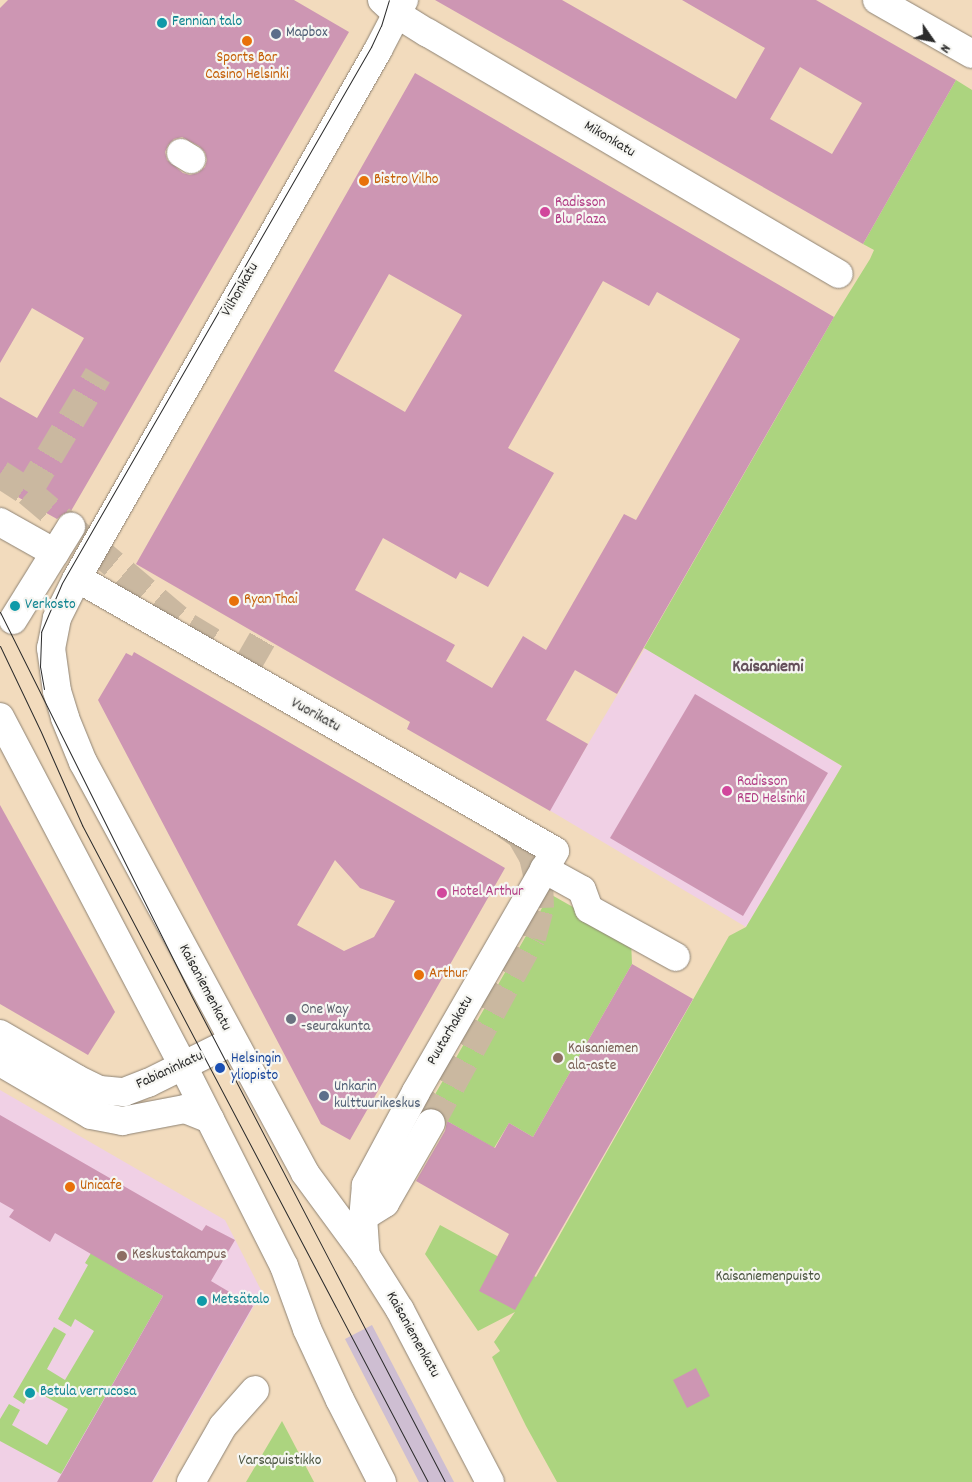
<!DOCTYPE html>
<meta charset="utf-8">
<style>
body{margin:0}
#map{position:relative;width:972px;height:1482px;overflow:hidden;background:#f2dbbd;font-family:Dekko,sans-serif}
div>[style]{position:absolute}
.built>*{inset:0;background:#f0d0e5}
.industrial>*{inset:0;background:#cebed2}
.green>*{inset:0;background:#acd47f}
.building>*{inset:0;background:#cd96b3}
.minor-tunnel>*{height:28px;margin-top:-14px;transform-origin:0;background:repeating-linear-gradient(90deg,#cab8a0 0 28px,transparent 0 42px)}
.roads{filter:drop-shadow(0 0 1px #8e8374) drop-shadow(0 0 1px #8e8374)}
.minor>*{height:28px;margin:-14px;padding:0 14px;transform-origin:14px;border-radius:14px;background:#fff}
.major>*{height:28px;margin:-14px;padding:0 14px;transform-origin:14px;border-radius:14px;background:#fff}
.tram>*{height:1px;margin:-0.5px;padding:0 0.5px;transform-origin:0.5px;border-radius:0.5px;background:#2b2b2b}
.dots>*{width:14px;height:14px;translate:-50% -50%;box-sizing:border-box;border:2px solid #f6f6f2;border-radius:50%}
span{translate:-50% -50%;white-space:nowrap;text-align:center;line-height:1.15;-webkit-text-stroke:4.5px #f6f6f2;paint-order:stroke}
.culture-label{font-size:15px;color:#0d838f}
.left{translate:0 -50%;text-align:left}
.service-label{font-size:15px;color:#4e5e75}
.food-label{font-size:15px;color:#c56008}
.street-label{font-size:15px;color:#2b2b2b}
.hotel-label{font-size:15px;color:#b23c85}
.worship-label{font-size:15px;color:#5b616d}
.education-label{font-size:15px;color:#785e54}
.transit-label{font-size:15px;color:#164399}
.park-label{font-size:15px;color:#4b5540}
.quarter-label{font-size:18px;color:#64505b;font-weight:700}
.north{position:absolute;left:907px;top:15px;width:50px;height:50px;-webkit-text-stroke:4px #f6f6f2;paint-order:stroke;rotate:123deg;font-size:14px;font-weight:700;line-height:20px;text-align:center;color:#2b2b2b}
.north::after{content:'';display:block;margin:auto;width:18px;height:22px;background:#2b2b2b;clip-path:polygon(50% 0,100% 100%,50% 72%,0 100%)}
</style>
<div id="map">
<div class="built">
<div style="clip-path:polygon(645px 648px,842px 766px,746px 927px,549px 810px)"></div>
<div style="clip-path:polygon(0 1090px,225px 1220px,262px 1292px,153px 1482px,0 1482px)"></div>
</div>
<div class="industrial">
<div style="clip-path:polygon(372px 1325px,454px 1482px,419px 1482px,345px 1339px)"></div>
</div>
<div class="green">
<div style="clip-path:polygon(956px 80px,972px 90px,972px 1482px,557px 1482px,526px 1426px,492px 1357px,500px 1351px,494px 1342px,515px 1312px,478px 1331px,425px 1254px,440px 1225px,536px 1277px,729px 936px,746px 927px,842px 766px,644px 648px,834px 317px,870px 259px,874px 250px,863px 244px)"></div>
<div style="clip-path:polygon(550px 894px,631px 940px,632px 964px,533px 1137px,509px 1123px,494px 1148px,447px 1121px,442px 1130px,422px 1117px)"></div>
<div style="clip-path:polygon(91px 1253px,163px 1296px,61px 1474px,0 1441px,0 1419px,9px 1404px,20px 1410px,12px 1425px,47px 1445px,68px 1409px,32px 1389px,24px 1404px,13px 1397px,54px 1327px,66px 1334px,47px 1369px,65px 1380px,94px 1331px,75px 1319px,71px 1327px,58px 1319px,88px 1265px,85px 1263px)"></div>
<div style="clip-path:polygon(282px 1421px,314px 1482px,246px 1482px)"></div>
</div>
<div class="building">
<div style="clip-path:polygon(evenodd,8px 0,294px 0,349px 32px,71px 511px,63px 514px,57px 519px,0 487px,0 397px,37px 418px,84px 338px,32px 308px,0 363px,0 8px,8px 0,182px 137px,199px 146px,205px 152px,207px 160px,205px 167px,198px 173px,190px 175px,183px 173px,167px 160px,165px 152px,168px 145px,174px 139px,182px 137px)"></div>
<div style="clip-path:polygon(evenodd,435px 0,562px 0,736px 99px,765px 48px,682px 0,816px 0,956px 80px,863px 244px,435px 0,800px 67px,862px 103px,832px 154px,770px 119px,800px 67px)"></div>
<div style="clip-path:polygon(evenodd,415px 73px,834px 317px,617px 694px,575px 670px,546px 720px,588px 744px,550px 811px,407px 729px,410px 722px,136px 564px,415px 73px,389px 274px,462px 315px,405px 412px,334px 371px,389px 274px,415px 73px,603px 281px,649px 306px,657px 292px,740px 339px,636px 520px,624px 514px,546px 650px,523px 636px,492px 688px,446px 661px,455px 645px,355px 590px,383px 538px,456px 579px,460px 572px,488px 587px,554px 473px,508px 448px,603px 281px)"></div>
<div style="clip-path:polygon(evenodd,134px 652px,505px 868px,350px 1140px,321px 1124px,98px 700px,126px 653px,132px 656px,134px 652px,335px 860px,360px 888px,395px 901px,374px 937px,344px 951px,297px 925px,335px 860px)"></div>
<div style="clip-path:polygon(695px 694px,828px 773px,743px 916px,610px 838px)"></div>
<div style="clip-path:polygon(0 805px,115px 1012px,88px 1055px,0 1004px)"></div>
<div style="clip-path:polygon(632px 964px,693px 999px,515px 1310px,479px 1291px,509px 1234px,416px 1181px,445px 1131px,447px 1121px,495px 1148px,509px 1123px,533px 1137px)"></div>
<div style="clip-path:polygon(0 1115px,202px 1231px,206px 1225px,235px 1240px,211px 1281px,253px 1306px,152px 1482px,57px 1482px,163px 1296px,55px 1233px,50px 1242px,9px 1217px,14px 1210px,0 1202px)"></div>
<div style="clip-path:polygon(696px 1368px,710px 1396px,687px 1408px,673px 1380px)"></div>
</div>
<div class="minor-tunnel">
<div style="left:0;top:474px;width:33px;rotate:33deg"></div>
<div style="left:28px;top:492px;width:209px;rotate:40.2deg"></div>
<div style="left:188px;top:627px;width:31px;rotate:31deg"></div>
<div style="left:28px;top:492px;width:136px;rotate:-59.1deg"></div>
<div style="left:248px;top:664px;width:38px;rotate:-60deg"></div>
<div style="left:431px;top:1123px;width:211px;rotate:-61.4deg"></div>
<div style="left:532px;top:938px;width:31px;rotate:-75deg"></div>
<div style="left:540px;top:908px;width:25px;rotate:-92deg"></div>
<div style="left:539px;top:883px;width:27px;rotate:-103deg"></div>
<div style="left:533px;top:857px;width:24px;rotate:-120deg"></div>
<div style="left:521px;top:836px;width:19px;rotate:-144deg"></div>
</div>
<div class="roads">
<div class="minor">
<div style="left:382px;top:0;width:21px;rotate:43deg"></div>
<div style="left:397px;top:14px;width:36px;rotate:32deg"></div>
<div style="left:428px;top:33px;width:476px;rotate:30.4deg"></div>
<div style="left:877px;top:0;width:109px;rotate:29.6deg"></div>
<div style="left:181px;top:153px;width:12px;rotate:31deg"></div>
<div style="left:0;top:522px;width:63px;rotate:29.4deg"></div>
<div style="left:77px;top:578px;width:550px;rotate:29.73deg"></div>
<div style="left:555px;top:851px;width:278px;rotate:120deg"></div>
<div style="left:416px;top:1092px;width:106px;rotate:118.3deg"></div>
<div style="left:366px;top:1185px;width:32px;rotate:95deg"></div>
<div style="left:363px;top:1217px;width:39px;rotate:86deg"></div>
<div style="left:13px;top:620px;width:110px;rotate:-58.1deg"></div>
<div style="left:544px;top:869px;width:43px;rotate:28.9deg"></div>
<div style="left:582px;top:890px;width:20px;rotate:70deg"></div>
<div style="left:589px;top:909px;width:99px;rotate:28.9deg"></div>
<div style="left:0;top:1034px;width:89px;rotate:30.3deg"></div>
<div style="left:77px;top:1079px;width:25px;rotate:26deg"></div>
<div style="left:100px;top:1090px;width:24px;rotate:5deg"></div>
<div style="left:124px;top:1092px;width:26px;rotate:-21deg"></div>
<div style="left:148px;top:1083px;width:95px;rotate:-26.3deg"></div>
<div style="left:0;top:1062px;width:105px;rotate:30.2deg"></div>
<div style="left:91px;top:1115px;width:32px;rotate:11deg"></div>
<div style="left:122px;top:1121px;width:64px;rotate:-10.8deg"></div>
<div style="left:185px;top:1109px;width:27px;rotate:22deg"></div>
<div style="left:363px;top:1217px;width:26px;rotate:-32deg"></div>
<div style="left:385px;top:1203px;width:92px;rotate:-60.1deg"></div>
<div style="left:191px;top:1482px;width:64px;rotate:-60.3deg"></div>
<div style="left:223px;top:1426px;width:48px;rotate:-48.4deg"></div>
</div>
<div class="major">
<div style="left:404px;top:0;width:56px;rotate:117.5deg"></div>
<div style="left:378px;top:50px;width:608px;rotate:119.69deg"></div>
<div style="left:77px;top:578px;width:45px;rotate:116.6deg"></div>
<div style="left:57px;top:618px;width:31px;rotate:101deg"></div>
<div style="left:51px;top:648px;width:43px;rotate:82.1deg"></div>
<div style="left:57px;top:691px;width:28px;rotate:73deg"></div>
<div style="left:65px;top:718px;width:48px;rotate:67.8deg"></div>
<div style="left:83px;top:762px;width:467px;rotate:61.6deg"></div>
<div style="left:305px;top:1173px;width:103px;rotate:53.7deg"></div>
<div style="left:366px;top:1256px;width:64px;rotate:57.8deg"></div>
<div style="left:400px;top:1310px;width:194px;rotate:62.4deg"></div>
<div style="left:0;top:717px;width:394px;rotate:62.3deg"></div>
<div style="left:183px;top:1066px;width:224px;rotate:63.2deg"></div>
<div style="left:284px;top:1266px;width:67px;rotate:69.9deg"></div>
<div style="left:307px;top:1329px;width:78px;rotate:65.1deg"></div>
<div style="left:340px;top:1400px;width:92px;rotate:62.9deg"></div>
</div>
</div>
<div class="tram">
<div style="left:0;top:612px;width:430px;rotate:63.5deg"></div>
<div style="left:192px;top:997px;width:547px;rotate:62.45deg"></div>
<div style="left:0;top:646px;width:95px;rotate:64.5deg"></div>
<div style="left:41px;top:732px;width:102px;rotate:66.2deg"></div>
<div style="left:82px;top:825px;width:743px;rotate:62.23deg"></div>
<div style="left:44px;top:689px;width:22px;rotate:-100deg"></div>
<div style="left:40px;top:667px;width:35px;rotate:-88deg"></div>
<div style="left:41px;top:632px;width:53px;rotate:-66.8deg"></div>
<div style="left:62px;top:583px;width:619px;rotate:-60.04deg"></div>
<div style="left:371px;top:47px;width:23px;rotate:-65deg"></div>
<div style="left:381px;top:26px;width:27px;rotate:-73deg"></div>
</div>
<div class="dots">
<div style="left:162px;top:23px;background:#0f9aa8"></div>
<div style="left:276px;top:34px;background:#5c6f8a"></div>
<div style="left:247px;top:41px;background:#e8710a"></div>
<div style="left:364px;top:181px;background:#e8710a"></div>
<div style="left:545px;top:212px;background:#d1479c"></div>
<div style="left:234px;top:601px;background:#e8710a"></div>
<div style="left:15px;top:606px;background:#0f9aa8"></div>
<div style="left:727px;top:791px;background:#d1479c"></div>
<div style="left:442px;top:893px;background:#d1479c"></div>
<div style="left:419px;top:975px;background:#e8710a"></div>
<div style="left:291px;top:1019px;background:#6b7280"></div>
<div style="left:558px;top:1058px;background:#8d6e63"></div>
<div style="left:220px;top:1068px;background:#1a4fb4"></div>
<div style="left:324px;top:1096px;background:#5c6f8a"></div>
<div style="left:70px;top:1187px;background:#e8710a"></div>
<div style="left:122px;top:1256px;background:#8d6e63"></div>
<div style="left:202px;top:1301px;background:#0f9aa8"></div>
<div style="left:30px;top:1393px;background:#0f9aa8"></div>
</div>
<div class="culture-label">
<span class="left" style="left:172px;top:23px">Fennian talo</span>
<span class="left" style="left:25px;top:606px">Verkosto</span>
<span class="left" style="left:212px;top:1301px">Metsätalo</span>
<span class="left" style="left:40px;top:1393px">Betula verrucosa</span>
</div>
<div class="service-label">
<span class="left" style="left:286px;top:34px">Mapbox</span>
<span class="left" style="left:334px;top:1096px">Unkarin<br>kulttuurikeskus</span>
</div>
<div class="food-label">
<span style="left:247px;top:67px">Sports Bar<br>Casino Helsinki</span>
<span class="left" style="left:374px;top:181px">Bistro Vilho</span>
<span class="left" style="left:244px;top:601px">Ryan Thai</span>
<span class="left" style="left:429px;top:975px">Arthur</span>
<span class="left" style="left:80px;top:1187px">Unicafe</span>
</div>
<div class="street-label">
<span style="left:609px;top:140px;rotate:31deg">Mikonkatu</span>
<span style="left:241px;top:290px;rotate:-60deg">Vilhonkatu</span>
<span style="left:315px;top:716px;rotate:29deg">Vuorikatu</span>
<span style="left:204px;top:988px;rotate:62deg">Kaisaniemenkatu</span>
<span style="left:451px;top:1031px;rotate:-60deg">Puutarhakatu</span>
<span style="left:170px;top:1071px;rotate:-25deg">Fabianinkatu</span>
<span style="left:412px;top:1335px;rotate:61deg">Kaisaniemenkatu</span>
</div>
<div class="hotel-label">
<span class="left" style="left:555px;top:212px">Radisson<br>Blu Plaza</span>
<span class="left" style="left:737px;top:791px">Radisson<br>RED Helsinki</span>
<span class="left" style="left:452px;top:893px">Hotel Arthur</span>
</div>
<div class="worship-label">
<span class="left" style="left:301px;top:1019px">One Way<br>-seurakunta</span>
</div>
<div class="education-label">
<span class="left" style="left:568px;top:1058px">Kaisaniemen<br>ala-aste</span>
<span class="left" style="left:132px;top:1256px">Keskustakampus</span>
</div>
<div class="transit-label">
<span class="left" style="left:231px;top:1068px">Helsingin<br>yliopisto</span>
</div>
<div class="park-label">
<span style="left:768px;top:1278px">Kaisaniemenpuisto</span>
<span style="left:280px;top:1462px">Varsapuistikko</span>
</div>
<div class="quarter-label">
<span style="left:768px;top:668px">Kaisaniemi</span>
</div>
<div class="north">N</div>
</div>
